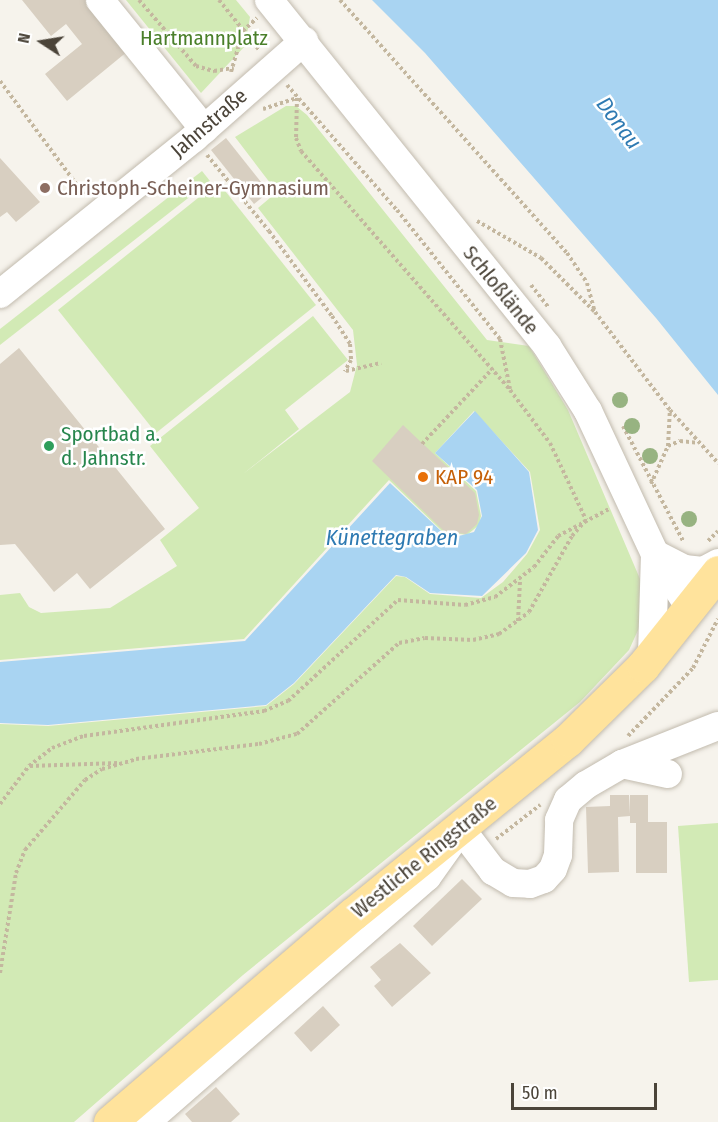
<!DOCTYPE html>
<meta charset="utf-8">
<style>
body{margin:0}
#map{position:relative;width:718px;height:1122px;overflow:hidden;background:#f6f3ec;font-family:"Fira Sans Condensed",sans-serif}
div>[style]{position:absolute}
.green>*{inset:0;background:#d2eab5}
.water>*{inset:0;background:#a9d4f2}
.building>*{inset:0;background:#d8cfc1}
.path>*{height:4px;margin-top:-2px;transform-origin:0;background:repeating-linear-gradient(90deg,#c4b79f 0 3px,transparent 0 6px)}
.roads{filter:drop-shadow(0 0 2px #c2bbae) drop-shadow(0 0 2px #c2bbae)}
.minor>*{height:28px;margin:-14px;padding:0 14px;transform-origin:14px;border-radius:14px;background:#fff}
.major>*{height:33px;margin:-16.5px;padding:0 16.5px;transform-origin:16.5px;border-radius:16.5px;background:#ffe39c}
.trees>*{width:16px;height:16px;margin:-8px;border-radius:50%;background:#97b381}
.dots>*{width:16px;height:16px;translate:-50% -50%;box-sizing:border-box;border:3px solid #fff;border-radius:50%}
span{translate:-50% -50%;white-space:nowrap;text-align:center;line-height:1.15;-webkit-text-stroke:5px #fff;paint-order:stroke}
.park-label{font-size:21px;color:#4a7f2a}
.street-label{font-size:21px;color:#4b4439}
.education-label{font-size:21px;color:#785e54}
.left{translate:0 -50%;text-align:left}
.leisure-label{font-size:21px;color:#27864d}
.food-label{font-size:21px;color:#c56008}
.water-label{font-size:22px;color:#2e7ab2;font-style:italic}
.north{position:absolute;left:12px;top:12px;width:60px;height:60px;-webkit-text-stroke:4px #fff;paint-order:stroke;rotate:282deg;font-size:16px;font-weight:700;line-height:24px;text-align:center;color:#4b4439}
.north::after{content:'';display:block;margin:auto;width:21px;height:27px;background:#4b4439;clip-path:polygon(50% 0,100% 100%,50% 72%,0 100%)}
.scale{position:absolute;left:511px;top:1083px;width:146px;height:27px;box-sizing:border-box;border:3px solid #4b4439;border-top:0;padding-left:8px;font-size:18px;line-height:21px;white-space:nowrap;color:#4b4439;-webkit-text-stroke:4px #fff;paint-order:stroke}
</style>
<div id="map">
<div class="green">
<div style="clip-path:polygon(126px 0,236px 0,250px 17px,245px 46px,201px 93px)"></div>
<div style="clip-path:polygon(286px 106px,296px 106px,307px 115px,487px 340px,529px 346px,568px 410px,646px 593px,639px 628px,629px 650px,580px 702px,243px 975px,74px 1122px,0 1122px,0 724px,48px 726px,266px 706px,294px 684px,396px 576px,405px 577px,430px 594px,481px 598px,503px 582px,527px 554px,540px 530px,530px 472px,474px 411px,435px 453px,476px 491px,481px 516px,479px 525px,467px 535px,442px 531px,389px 480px,244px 639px,0 660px,0 595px,20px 593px,29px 607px,41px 613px,110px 608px,177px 566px,160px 540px,199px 508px,150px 446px,313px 316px,348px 360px,285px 410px,299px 429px,243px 474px,350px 392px,357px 365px,353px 330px,258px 208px,277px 192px,235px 137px)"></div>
<div style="clip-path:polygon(202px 171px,210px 181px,0 345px,0 329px)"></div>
<div style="clip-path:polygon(218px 182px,316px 305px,156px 433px,58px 310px)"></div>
<div style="clip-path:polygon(718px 823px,718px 980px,689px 982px,678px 826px)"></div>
</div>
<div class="water">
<div style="clip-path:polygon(372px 0,718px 0,718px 395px,656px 318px,425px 53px)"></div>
<div style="clip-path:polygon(475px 411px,529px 472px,538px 530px,526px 553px,482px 596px,430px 593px,406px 577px,396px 575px,294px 683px,266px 705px,48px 725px,0 723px,0 662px,245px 641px,390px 483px,441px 531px,455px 537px,474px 532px,482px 516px,477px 490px,435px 453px)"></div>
</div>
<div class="building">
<div style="clip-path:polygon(22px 0,87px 0,128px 51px,67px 101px,45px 74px,82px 44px,66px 24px,51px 36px)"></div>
<div style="clip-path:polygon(226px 138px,269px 192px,254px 204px,211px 150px)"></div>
<div style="clip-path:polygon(0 158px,40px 202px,16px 222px,7px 212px,0 217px)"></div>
<div style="clip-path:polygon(19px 348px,165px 529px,90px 589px,77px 573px,54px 592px,15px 544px,0 545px,0 364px)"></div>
<div style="clip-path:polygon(403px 425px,475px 493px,479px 515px,477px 524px,466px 534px,444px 531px,372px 461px)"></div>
<div style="clip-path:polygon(610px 795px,629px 795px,630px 814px,630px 795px,648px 795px,648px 822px,667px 822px,667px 873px,636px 873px,636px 823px,630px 823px,630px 816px,618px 817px,619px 872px,588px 873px,586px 807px,610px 806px)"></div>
<div style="clip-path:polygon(462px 879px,482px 899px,432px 946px,413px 926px)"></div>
<div style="clip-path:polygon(400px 943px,431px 973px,392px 1007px,374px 986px,381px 980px,370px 967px)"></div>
<div style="clip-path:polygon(323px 1006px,340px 1025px,311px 1052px,294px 1033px)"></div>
<div style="clip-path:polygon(216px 1087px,240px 1114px,231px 1122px,192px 1122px,185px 1114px)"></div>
</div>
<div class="path">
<div style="left:139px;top:0;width:87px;rotate:49.2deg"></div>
<div style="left:196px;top:66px;width:19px;rotate:16deg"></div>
<div style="left:214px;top:71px;width:20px;rotate:-9deg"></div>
<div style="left:219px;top:0;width:65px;rotate:51.2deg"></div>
<div style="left:340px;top:0;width:340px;rotate:48.1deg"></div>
<div style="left:567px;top:253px;width:36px;rotate:56deg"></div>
<div style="left:587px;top:283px;width:30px;rotate:75deg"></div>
<div style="left:231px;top:72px;width:43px;rotate:-73.7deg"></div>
<div style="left:243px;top:31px;width:19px;rotate:-43deg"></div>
<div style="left:0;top:81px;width:143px;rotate:53.5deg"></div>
<div style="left:287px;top:85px;width:167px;rotate:48.7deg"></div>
<div style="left:397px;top:210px;width:165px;rotate:51.4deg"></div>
<div style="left:500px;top:339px;width:51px;rotate:78.7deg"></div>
<div style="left:297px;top:98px;width:40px;rotate:91.4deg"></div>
<div style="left:296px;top:138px;width:14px;rotate:69deg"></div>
<div style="left:301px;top:151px;width:317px;rotate:48.8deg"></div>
<div style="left:510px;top:390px;width:66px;rotate:53deg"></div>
<div style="left:550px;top:443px;width:85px;rotate:64.9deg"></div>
<div style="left:263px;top:109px;width:36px;rotate:-18deg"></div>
<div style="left:207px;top:155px;width:98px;rotate:50.8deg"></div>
<div style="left:269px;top:231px;width:106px;rotate:53.5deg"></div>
<div style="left:332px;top:316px;width:33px;rotate:57deg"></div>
<div style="left:350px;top:344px;width:16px;rotate:86deg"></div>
<div style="left:351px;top:360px;width:13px;rotate:119deg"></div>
<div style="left:477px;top:221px;width:74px;rotate:30deg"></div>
<div style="left:541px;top:258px;width:76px;rotate:45deg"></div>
<div style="left:595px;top:312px;width:123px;rotate:52.6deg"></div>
<div style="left:670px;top:410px;width:72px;rotate:47.8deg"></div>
<div style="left:531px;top:285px;width:29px;rotate:52deg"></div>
<div style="left:346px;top:371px;width:36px;rotate:-13deg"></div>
<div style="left:623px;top:426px;width:130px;rotate:62.4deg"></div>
<div style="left:422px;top:444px;width:104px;rotate:-46.9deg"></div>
<div style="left:668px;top:446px;width:35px;rotate:-87deg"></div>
<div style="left:651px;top:484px;width:42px;rotate:-65.9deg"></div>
<div style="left:668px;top:446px;width:13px;rotate:-23deg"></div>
<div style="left:680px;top:441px;width:18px;rotate:6deg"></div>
<div style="left:708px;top:541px;width:14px;rotate:-45deg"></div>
<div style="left:518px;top:621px;width:40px;rotate:-87.1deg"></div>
<div style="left:628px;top:736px;width:94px;rotate:-46.3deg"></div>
<div style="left:693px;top:668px;width:55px;rotate:-63deg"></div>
<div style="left:30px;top:766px;width:88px;rotate:-2deg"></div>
<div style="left:0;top:804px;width:48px;rotate:-52.7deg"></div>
<div style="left:29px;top:766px;width:29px;rotate:-38deg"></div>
<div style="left:52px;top:748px;width:34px;rotate:-21deg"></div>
<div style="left:84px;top:736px;width:182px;rotate:-7.9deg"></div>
<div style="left:264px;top:711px;width:26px;rotate:-23deg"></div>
<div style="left:288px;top:701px;width:149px;rotate:-42.6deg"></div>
<div style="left:398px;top:600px;width:67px;rotate:4.3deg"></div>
<div style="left:465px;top:605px;width:31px;rotate:-15deg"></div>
<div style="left:495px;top:597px;width:49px;rotate:-37.6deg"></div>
<div style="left:534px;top:567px;width:39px;rotate:-52deg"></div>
<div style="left:558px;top:536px;width:58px;rotate:-27.9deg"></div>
<div style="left:496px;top:839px;width:56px;rotate:-37.7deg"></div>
<div style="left:0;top:973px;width:101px;rotate:-80.9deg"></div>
<div style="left:16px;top:873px;width:25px;rotate:-69deg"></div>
<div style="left:25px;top:850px;width:92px;rotate:-49.4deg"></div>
<div style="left:85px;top:780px;width:20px;rotate:-33deg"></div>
<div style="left:102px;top:769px;width:35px;rotate:-16deg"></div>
<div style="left:136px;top:759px;width:124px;rotate:-7deg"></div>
<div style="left:259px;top:744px;width:39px;rotate:-15deg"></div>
<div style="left:297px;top:734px;width:137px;rotate:-41.7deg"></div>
<div style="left:399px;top:643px;width:26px;rotate:-11deg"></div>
<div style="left:425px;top:638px;width:48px;rotate:2.4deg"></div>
<div style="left:473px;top:640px;width:27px;rotate:-13deg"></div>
<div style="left:499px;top:634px;width:37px;rotate:-36deg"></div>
<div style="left:529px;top:612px;width:87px;rotate:-60.5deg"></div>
<div style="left:572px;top:536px;width:21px;rotate:-49deg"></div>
</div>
<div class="roads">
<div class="minor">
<div style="left:100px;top:0;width:166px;rotate:51.1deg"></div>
<div style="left:269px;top:0;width:444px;rotate:51.2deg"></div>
<div style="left:547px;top:346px;width:77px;rotate:57.8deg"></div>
<div style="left:588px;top:411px;width:158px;rotate:64.9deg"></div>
<div style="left:655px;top:554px;width:64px;rotate:57.1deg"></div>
<div style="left:0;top:294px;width:249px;rotate:-38.8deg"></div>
<div style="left:194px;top:138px;width:147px;rotate:-41.4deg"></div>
<div style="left:655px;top:554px;width:33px;rotate:27deg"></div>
<div style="left:684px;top:569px;width:19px;rotate:6deg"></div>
<div style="left:703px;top:571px;width:17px;rotate:-28deg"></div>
<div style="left:652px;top:655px;width:99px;rotate:-88.3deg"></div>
<div style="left:622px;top:764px;width:103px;rotate:-21.6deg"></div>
<div style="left:146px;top:1122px;width:373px;rotate:-41.1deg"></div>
<div style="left:427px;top:877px;width:59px;rotate:-54.7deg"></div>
<div style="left:461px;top:829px;width:53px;rotate:52.7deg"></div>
<div style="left:493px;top:871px;width:23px;rotate:31deg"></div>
<div style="left:513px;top:883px;width:17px;rotate:3deg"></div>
<div style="left:530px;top:884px;width:15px;rotate:-20deg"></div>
<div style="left:544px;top:879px;width:13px;rotate:-48deg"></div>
<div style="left:553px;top:869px;width:15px;rotate:-70deg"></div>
<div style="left:558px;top:855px;width:35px;rotate:-88deg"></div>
<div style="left:559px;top:820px;width:22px;rotate:-66deg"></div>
<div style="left:568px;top:800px;width:23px;rotate:-40deg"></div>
<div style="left:586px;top:785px;width:42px;rotate:-30.3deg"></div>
<div style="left:622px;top:764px;width:47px;rotate:12.3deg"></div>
</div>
<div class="major">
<div style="left:110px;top:1122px;width:320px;rotate:-40.6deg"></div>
<div style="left:353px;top:914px;width:277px;rotate:-39deg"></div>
<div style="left:568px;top:740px;width:105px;rotate:-44.6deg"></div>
<div style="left:643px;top:666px;width:120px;rotate:-51.4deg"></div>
</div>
</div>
<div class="trees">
<div style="left:620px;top:400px"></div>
<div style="left:632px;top:426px"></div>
<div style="left:650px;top:456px"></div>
<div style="left:689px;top:519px"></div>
</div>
<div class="dots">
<div style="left:45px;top:188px;background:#8d6e63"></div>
<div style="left:49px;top:446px;background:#2e9e5b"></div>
<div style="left:423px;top:477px;background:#e8710a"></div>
</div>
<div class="park-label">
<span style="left:204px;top:38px">Hartmannplatz</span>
</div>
<div class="street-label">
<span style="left:209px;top:123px;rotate:-41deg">Jahnstraße</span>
<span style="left:501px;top:290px;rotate:51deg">Schloßlände</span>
<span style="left:424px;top:857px;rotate:-39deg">Westliche Ringstraße</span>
</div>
<div class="education-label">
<span class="left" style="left:57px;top:188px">Christoph-Scheiner-Gymnasium</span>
</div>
<div class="leisure-label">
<span class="left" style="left:61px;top:446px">Sportbad a.<br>d. Jahnstr.</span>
</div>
<div class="food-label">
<span class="left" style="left:435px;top:477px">KAP 94</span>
</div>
<div class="water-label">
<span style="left:619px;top:123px;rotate:53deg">Donau</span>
<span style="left:392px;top:538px">Künettegraben</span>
</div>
<div class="north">N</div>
<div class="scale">50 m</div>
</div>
